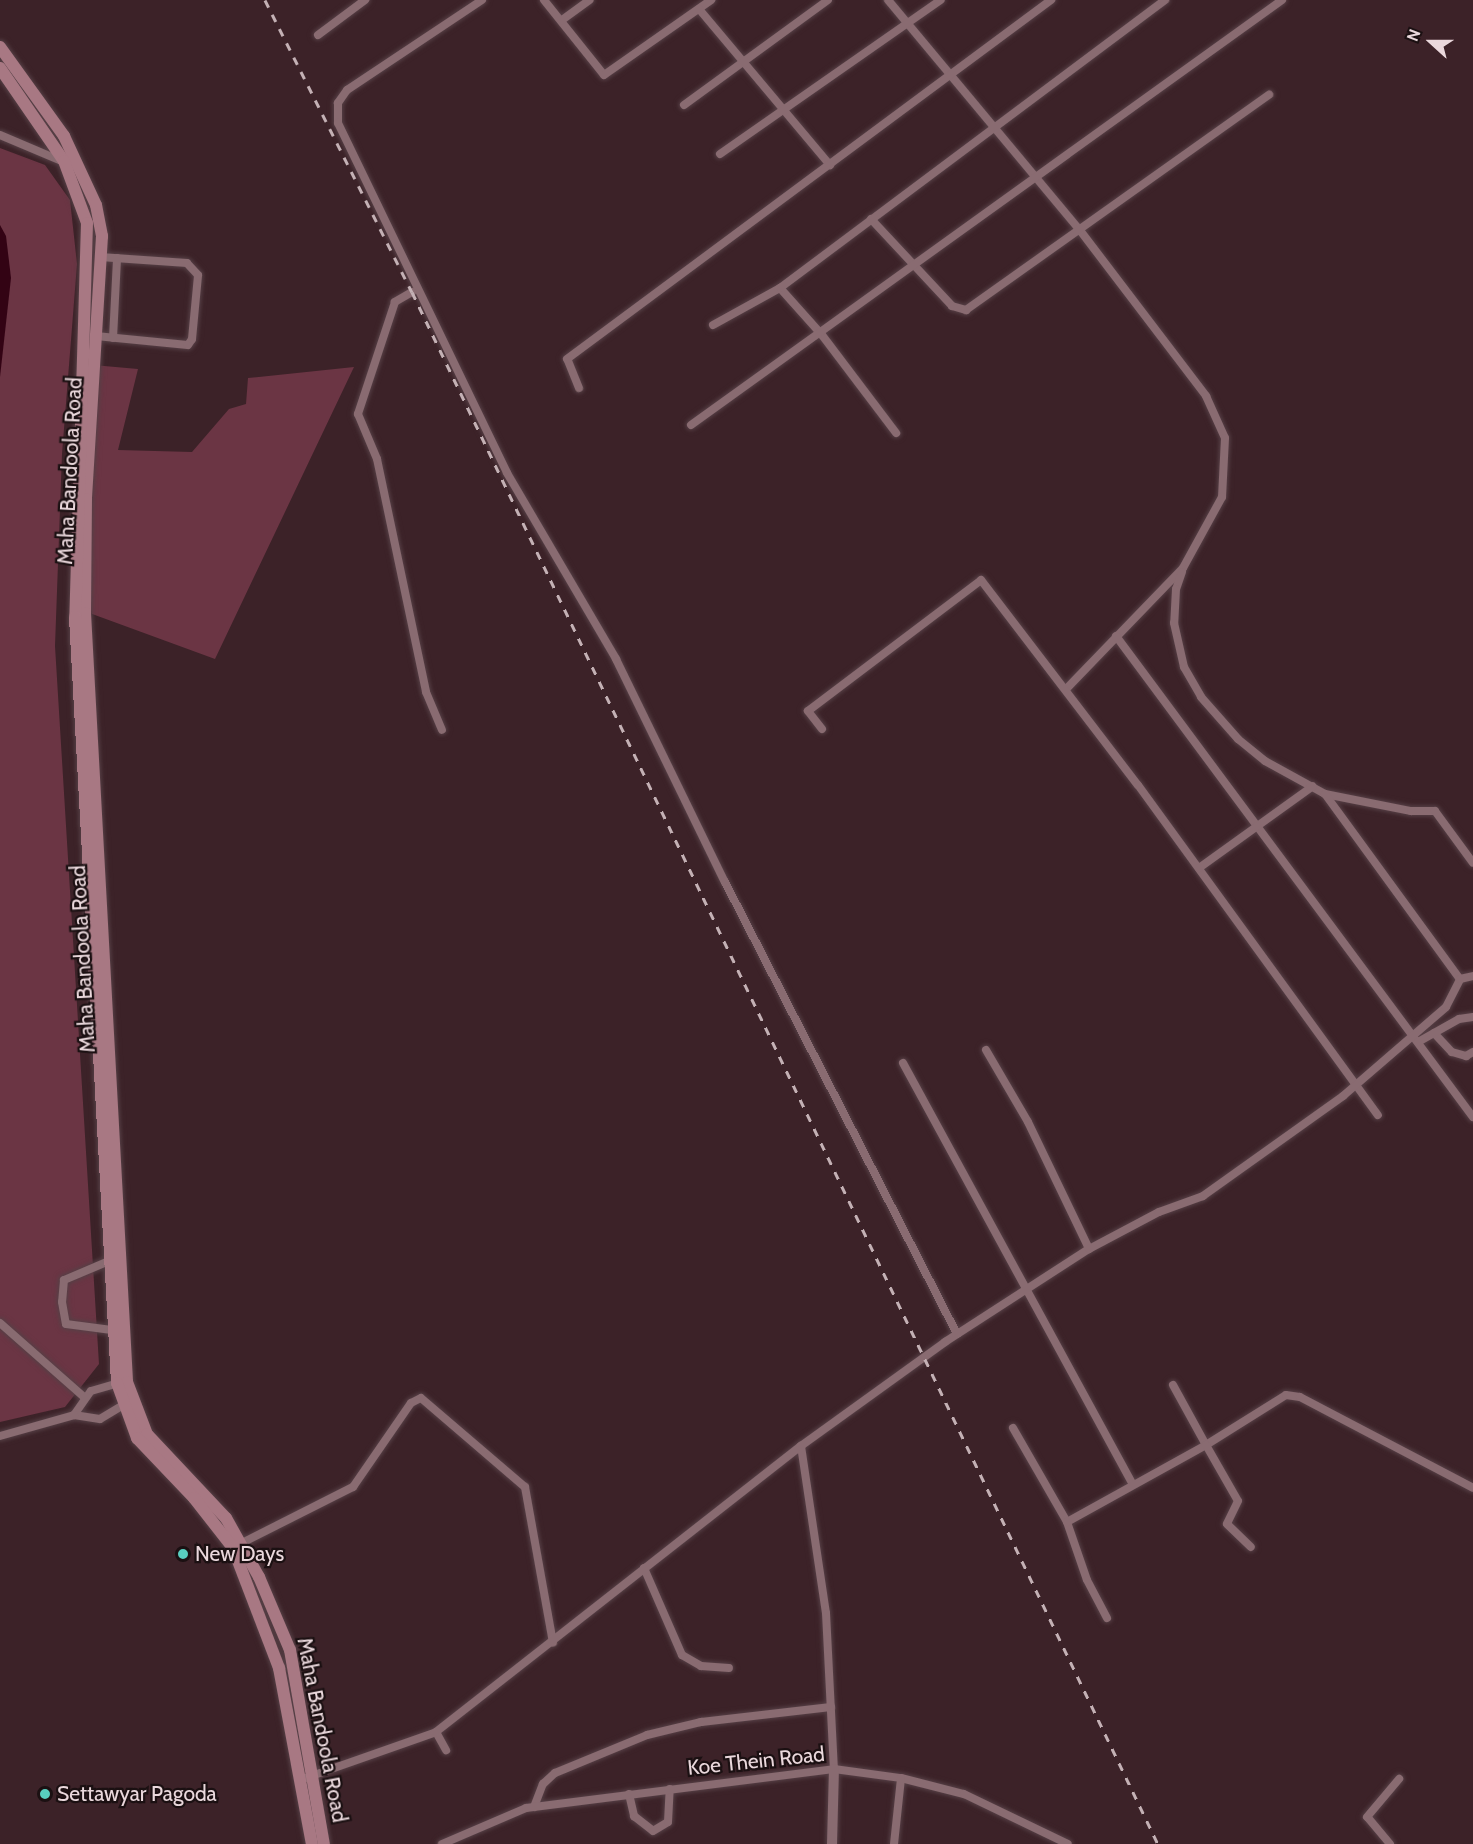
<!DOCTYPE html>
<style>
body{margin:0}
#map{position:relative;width:1473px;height:1844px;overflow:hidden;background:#3c2228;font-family:Cabin,sans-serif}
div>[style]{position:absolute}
.green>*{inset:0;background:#6b3544}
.water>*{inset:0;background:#330314}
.roads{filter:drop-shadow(0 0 2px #564046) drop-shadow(0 0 2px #564046)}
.minor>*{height:8px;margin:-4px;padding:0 4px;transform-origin:4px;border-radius:4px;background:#896b71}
.tertiary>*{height:10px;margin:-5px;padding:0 5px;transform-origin:5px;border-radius:5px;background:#896b71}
.secondary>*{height:12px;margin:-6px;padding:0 6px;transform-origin:6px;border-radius:6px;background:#a87883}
.rail>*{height:3px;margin-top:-1.5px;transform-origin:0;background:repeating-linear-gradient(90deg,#c4b1b5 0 8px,transparent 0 16px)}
.dots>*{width:16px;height:16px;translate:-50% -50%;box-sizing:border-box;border:3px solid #1b1012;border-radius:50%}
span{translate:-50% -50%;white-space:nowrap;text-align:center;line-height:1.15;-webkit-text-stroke:4.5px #1b1012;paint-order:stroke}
.street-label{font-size:21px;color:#ead8dc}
.poi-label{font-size:21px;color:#ead8dc}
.left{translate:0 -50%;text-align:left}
.north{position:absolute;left:1401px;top:12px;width:60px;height:60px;-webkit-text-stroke:4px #1b1012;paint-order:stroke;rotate:291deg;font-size:16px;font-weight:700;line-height:24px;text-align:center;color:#ead8dc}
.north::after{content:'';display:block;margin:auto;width:21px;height:27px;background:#ead8dc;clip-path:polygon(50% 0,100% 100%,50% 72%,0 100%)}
</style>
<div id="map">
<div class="green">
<div style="clip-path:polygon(0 148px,45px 165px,70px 200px,77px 264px,62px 454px,55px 646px,99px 1364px,65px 1407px,0 1422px)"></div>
<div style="clip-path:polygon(93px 365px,138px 369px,118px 450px,192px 452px,229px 409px,246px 404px,248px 378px,354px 367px,215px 659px,84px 611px)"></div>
</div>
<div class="water">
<div style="clip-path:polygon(0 225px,6px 236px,11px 278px,0 377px)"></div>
</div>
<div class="roads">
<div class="minor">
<div style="left:482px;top:0;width:162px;rotate:146.3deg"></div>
<div style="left:347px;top:90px;width:16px;rotate:125deg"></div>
<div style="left:338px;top:103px;width:20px;rotate:90deg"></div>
<div style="left:338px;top:123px;width:389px;rotate:64.2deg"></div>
<div style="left:507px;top:473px;width:216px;rotate:59.6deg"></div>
<div style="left:616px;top:659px;width:248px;rotate:64deg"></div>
<div style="left:725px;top:882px;width:508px;rotate:62.83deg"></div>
<div style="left:544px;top:0;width:96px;rotate:51.3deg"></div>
<div style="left:604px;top:75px;width:131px;rotate:-35deg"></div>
<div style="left:888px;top:0;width:298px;rotate:50.2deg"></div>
<div style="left:1079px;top:229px;width:210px;rotate:52.7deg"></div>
<div style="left:1206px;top:396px;width:46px;rotate:65.7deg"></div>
<div style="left:1225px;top:438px;width:59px;rotate:92.9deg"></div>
<div style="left:1222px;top:497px;width:81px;rotate:118.8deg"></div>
<div style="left:1183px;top:568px;width:168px;rotate:134deg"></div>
<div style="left:699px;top:9px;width:204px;rotate:50deg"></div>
<div style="left:562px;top:20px;width:34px;rotate:-36deg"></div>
<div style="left:318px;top:35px;width:59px;rotate:-36.7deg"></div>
<div style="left:684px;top:105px;width:178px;rotate:-36.1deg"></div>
<div style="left:0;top:135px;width:69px;rotate:22.9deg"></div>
<div style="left:720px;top:154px;width:269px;rotate:-34.9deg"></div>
<div style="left:871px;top:219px;width:119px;rotate:47deg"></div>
<div style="left:952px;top:306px;width:15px;rotate:16deg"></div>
<div style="left:966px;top:310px;width:372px;rotate:-35.4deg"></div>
<div style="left:780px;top:288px;width:63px;rotate:48.2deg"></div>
<div style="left:822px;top:335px;width:123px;rotate:52.9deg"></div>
<div style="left:412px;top:292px;width:20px;rotate:150deg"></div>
<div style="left:395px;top:302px;width:118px;rotate:108.3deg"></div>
<div style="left:358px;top:414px;width:49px;rotate:67.1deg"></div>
<div style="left:377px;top:459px;width:238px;rotate:78.1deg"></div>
<div style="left:426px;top:692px;width:41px;rotate:67.2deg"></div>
<div style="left:713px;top:325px;width:77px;rotate:-28.9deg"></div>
<div style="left:780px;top:288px;width:481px;rotate:-36.8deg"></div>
<div style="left:96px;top:336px;width:92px;rotate:5.6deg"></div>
<div style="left:188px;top:345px;width:7px;rotate:-56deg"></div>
<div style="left:192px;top:339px;width:64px;rotate:-84.6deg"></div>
<div style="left:198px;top:275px;width:16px;rotate:-133deg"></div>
<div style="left:187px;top:263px;width:87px;rotate:-176.1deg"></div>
<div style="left:113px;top:338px;width:80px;rotate:-87.1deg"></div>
<div style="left:579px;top:388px;width:31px;rotate:-112deg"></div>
<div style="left:567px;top:359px;width:603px;rotate:-36.57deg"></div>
<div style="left:691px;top:425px;width:728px;rotate:-35.72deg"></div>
<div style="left:1182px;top:572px;width:18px;rotate:109deg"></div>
<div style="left:1176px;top:589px;width:34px;rotate:93deg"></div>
<div style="left:1174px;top:623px;width:45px;rotate:77.2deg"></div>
<div style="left:1184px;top:667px;width:34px;rotate:60deg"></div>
<div style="left:1201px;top:697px;width:56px;rotate:48.6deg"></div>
<div style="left:1238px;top:739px;width:35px;rotate:39deg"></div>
<div style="left:1265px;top:761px;width:68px;rotate:28.8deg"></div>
<div style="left:1325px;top:794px;width:88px;rotate:11.2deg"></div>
<div style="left:1411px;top:811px;width:24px"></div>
<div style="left:1435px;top:811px;width:64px;rotate:53.8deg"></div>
<div style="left:1116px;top:636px;width:599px;rotate:53.42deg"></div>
<div style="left:822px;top:729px;width:23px;rotate:-128deg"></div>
<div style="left:808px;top:711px;width:217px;rotate:-37.1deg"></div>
<div style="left:981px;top:580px;width:258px;rotate:52.6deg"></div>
<div style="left:1138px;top:785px;width:408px;rotate:54deg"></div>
<div style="left:1325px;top:794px;width:229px;rotate:53.9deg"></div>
<div style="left:1199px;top:868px;width:140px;rotate:-35.7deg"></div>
<div style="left:1434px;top:1033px;width:26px;rotate:47deg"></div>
<div style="left:1452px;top:1052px;width:15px;rotate:16deg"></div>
<div style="left:1466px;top:1056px;width:8px;rotate:-30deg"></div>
<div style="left:1418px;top:1042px;width:47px;rotate:-29.3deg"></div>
<div style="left:1459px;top:1019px;width:14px;rotate:-8deg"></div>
<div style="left:986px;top:1050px;width:83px;rotate:59.7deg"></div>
<div style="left:1028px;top:1122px;width:141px;rotate:64.3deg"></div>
<div style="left:903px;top:1063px;width:480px;rotate:61.4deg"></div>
<div style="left:109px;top:1261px;width:49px;rotate:157.1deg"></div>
<div style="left:64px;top:1280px;width:22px;rotate:95deg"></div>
<div style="left:62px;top:1302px;width:22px;rotate:80deg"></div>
<div style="left:66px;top:1324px;width:46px;rotate:7.4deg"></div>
<div style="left:0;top:1323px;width:112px;rotate:41.4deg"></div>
<div style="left:1173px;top:1385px;width:68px;rotate:61.2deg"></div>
<div style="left:1206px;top:1445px;width:94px;rotate:-32deg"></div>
<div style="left:1286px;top:1395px;width:14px;rotate:8deg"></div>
<div style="left:1300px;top:1397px;width:195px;rotate:27.7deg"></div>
<div style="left:74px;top:1415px;width:29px;rotate:-55deg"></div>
<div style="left:91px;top:1391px;width:32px;rotate:-16deg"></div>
<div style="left:74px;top:1415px;width:26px;rotate:9deg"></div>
<div style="left:100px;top:1419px;width:33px;rotate:-31deg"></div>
<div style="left:1013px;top:1428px;width:108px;rotate:60.1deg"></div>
<div style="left:1067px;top:1522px;width:61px;rotate:71deg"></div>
<div style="left:1087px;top:1580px;width:43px;rotate:62.2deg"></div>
<div style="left:0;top:1436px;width:77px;rotate:-15.8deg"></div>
<div style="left:801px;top:1446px;width:169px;rotate:81.5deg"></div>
<div style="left:826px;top:1613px;width:156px;rotate:87.1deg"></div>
<div style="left:1067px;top:1522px;width:159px;rotate:-29deg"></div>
<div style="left:1206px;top:1445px;width:64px;rotate:60.3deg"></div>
<div style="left:1238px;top:1501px;width:25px;rotate:116deg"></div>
<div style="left:1227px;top:1524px;width:33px;rotate:44deg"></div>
<div style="left:236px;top:1546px;width:131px;rotate:-26.8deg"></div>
<div style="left:353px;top:1487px;width:102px;rotate:-55.4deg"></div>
<div style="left:411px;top:1403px;width:11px;rotate:-27deg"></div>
<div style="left:421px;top:1398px;width:137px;rotate:40.6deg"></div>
<div style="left:525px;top:1487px;width:158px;rotate:79.8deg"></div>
<div style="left:644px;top:1568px;width:95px;rotate:66.4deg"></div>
<div style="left:682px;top:1655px;width:22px;rotate:30deg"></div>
<div style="left:701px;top:1666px;width:28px;rotate:4deg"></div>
<div style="left:436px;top:1732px;width:21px;rotate:61deg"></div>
<div style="left:300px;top:1780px;width:144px;rotate:-19.4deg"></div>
<div style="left:436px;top:1732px;width:464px;rotate:-38.1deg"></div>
<div style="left:801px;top:1446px;width:178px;rotate:-35.8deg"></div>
<div style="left:945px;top:1342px;width:171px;rotate:-32.9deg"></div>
<div style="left:1089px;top:1249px;width:79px;rotate:-27.9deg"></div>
<div style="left:1159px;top:1212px;width:47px;rotate:-20deg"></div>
<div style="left:1203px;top:1196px;width:172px;rotate:-35.5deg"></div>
<div style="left:1343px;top:1096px;width:136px;rotate:-40.8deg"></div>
<div style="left:1446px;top:1007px;width:31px;rotate:-63deg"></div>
<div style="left:1460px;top:979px;width:13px;rotate:-13deg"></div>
<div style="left:629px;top:1794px;width:23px;rotate:77deg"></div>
<div style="left:634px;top:1816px;width:24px;rotate:38deg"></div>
<div style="left:653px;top:1831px;width:17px;rotate:-31deg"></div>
<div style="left:668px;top:1822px;width:33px;rotate:-87deg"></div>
<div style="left:534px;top:1807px;width:25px;rotate:-69deg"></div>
<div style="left:543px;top:1784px;width:16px;rotate:-43deg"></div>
<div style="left:555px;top:1773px;width:100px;rotate:-22.4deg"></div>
<div style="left:647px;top:1735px;width:56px;rotate:-13.5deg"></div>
<div style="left:701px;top:1722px;width:131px;rotate:-6.6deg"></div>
<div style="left:442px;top:1844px;width:91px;rotate:-23.2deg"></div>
<div style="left:526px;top:1808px;width:310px;rotate:-7.2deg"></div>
<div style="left:834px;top:1769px;width:68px;rotate:7.7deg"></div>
<div style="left:901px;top:1778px;width:65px;rotate:14.3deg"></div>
<div style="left:964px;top:1794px;width:115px;rotate:25.7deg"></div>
<div style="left:894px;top:1844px;width:66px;rotate:-83.9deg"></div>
<div style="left:1390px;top:1844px;width:35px;rotate:-130deg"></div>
<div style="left:1367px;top:1817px;width:50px;rotate:-49.9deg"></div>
</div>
<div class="tertiary">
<div style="left:832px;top:1844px;width:75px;rotate:-88.5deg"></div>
</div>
<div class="secondary">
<div style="left:0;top:47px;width:110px;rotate:54.3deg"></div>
<div style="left:64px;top:136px;width:76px;rotate:65.1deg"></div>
<div style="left:96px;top:205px;width:32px;rotate:79deg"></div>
<div style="left:102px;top:236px;width:263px;rotate:93.5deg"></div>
<div style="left:86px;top:499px;width:114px;rotate:90.5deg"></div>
<div style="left:85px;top:613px;width:770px;rotate:86.87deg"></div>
<div style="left:127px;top:1382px;width:56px;rotate:69deg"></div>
<div style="left:147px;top:1434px;width:115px;rotate:46.8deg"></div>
<div style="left:226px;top:1518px;width:68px;rotate:60.8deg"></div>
<div style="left:259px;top:1577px;width:79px;rotate:67deg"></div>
<div style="left:290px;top:1650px;width:197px;rotate:80.1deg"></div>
<div style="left:0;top:68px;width:113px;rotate:55.5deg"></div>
<div style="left:64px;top:161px;width:66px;rotate:69.6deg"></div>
<div style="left:87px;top:223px;width:394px;rotate:91.7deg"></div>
<div style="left:75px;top:617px;width:767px;rotate:86.86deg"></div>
<div style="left:117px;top:1383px;width:59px;rotate:70deg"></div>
<div style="left:137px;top:1438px;width:83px;rotate:46.5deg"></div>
<div style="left:194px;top:1498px;width:63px;rotate:52deg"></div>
<div style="left:233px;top:1548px;width:129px;rotate:69deg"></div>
<div style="left:279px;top:1668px;width:179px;rotate:79.4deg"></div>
</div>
</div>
<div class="rail">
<div style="left:265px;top:0;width:327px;rotate:63.3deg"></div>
<div style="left:412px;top:292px;width:1722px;rotate:64.33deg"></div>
</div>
<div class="dots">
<div style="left:183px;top:1554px;background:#58cebf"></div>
<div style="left:45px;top:1794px;background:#58cebf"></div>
</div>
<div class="street-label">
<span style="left:70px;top:471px;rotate:-87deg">Maha Bandoola Road</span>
<span style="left:83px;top:959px;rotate:-93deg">Maha Bandoola Road</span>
<span style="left:322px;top:1730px;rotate:79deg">Maha Bandoola Road</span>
<span style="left:756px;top:1761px;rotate:-6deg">Koe Thein Road</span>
</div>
<div class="poi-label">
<span class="left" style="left:195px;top:1554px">New Days</span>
<span class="left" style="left:57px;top:1794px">Settawyar Pagoda</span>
</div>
<div class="north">N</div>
</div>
